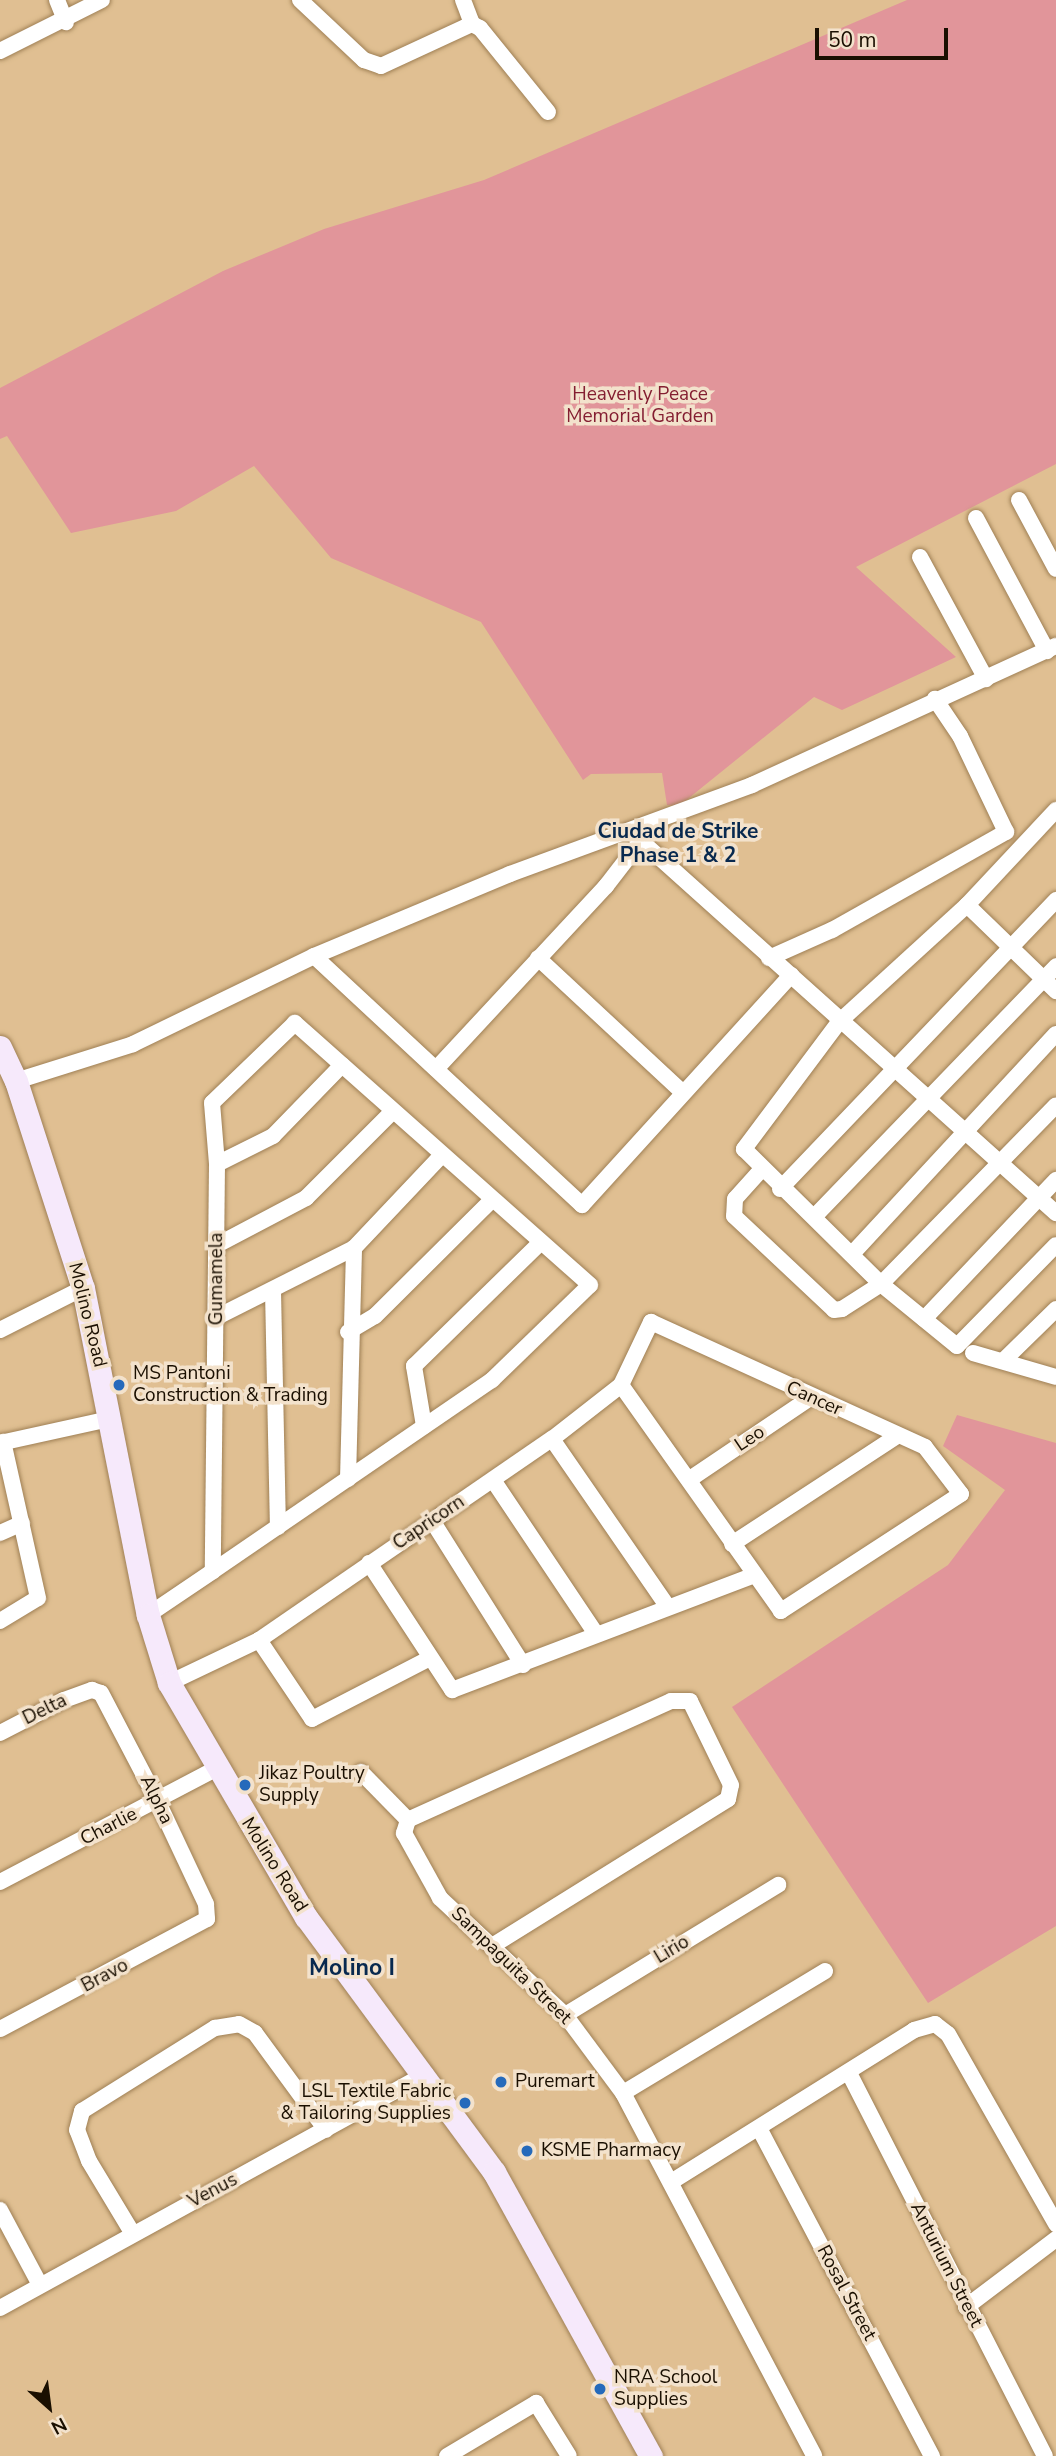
<!DOCTYPE html>
<style>
body{margin:0}
#map{position:relative;width:1056px;height:2456px;overflow:hidden;background:#e0bf92;font-family:"Nunito Sans",sans-serif}
div>[style]{position:absolute}
.green>*{inset:0;background:#e1959a}
.roads{filter:drop-shadow(0 0 2px #9f8055) drop-shadow(0 0 2px #9f8055)}
.minor>*{height:16px;margin:-8px;padding:0 8px;transform-origin:8px;border-radius:8px;background:#fff}
.secondary>*{height:23px;margin:-11.5px;padding:0 11.5px;transform-origin:11.5px;border-radius:11.5px;background:#f6e9fb}
.dots>*{width:19px;height:19px;translate:-50% -50%;box-sizing:border-box;border:4px solid #f3e2cc;border-radius:50%}
span{translate:-50% -50%;white-space:nowrap;text-align:center;line-height:1.15;-webkit-text-stroke:7px #f3e2cc;paint-order:stroke}
.park-label{font-size:19px;color:#841e31}
.street-label{font-size:19px;color:#1a0f01}
.poi-label{font-size:19px;color:#1a0f01}
.left{translate:0 -50%;text-align:left}
.right{translate:-100% -50%;text-align:right}
.neighbourhood-label{font-size:21px;color:#08294f;font-weight:700}
.quarter-label{font-size:23px;color:#08294f;font-weight:700}
.north{position:absolute;left:14px;top:2372px;width:70px;height:70px;-webkit-text-stroke:5px #f3e2cc;paint-order:stroke;rotate:152deg;font-size:19px;font-weight:700;line-height:28px;text-align:center;color:#1a0f01}
.north::after{content:'';display:block;margin:auto;width:24px;height:32px;background:#1a0f01;clip-path:polygon(50% 0,100% 100%,50% 72%,0 100%)}
.scale{position:absolute;left:815px;top:28px;width:133px;height:32px;box-sizing:border-box;border:4px solid #1a0f01;border-top:0;padding-left:9px;font-size:21px;line-height:24px;white-space:nowrap;color:#1a0f01;-webkit-text-stroke:5px #f3e2cc;paint-order:stroke}
</style>
<div id="map">
<div class="green">
<div style="clip-path:polygon(907px 0,1056px 0,1056px 464px,856px 567px,956px 657px,842px 710px,814px 697px,679px 806px,667px 805px,662px 773px,591px 774px,583px 780px,481px 622px,331px 558px,254px 466px,176px 511px,71px 533px,7px 436px,0 439px,0 388px,223px 271px,324px 229px,484px 180px)"></div>
<div style="clip-path:polygon(957px 1415px,1056px 1443px,1056px 1926px,928px 2003px,732px 1707px,948px 1565px,1005px 1490px,943px 1446px)"></div>
</div>
<div class="roads">
<div class="minor">
<div style="left:57px;top:0;width:24px;rotate:68deg"></div>
<div style="left:300px;top:0;width:88px;rotate:43.2deg"></div>
<div style="left:364px;top:60px;width:18px;rotate:19deg"></div>
<div style="left:381px;top:66px;width:100px;rotate:-24.8deg"></div>
<div style="left:472px;top:24px;width:9px;rotate:27deg"></div>
<div style="left:480px;top:28px;width:108px;rotate:51deg"></div>
<div style="left:463px;top:0;width:26px;rotate:69deg"></div>
<div style="left:0;top:51px;width:114px;rotate:-26.6deg"></div>
<div style="left:1019px;top:500px;width:78px;rotate:61.8deg"></div>
<div style="left:976px;top:518px;width:151px;rotate:61.9deg"></div>
<div style="left:920px;top:557px;width:139px;rotate:61.6deg"></div>
<div style="left:1056px;top:810px;width:130px;rotate:133.1deg"></div>
<div style="left:967px;top:905px;width:173px;rotate:137.6deg"></div>
<div style="left:839px;top:1022px;width:159px;rotate:126.8deg"></div>
<div style="left:744px;top:1149px;width:192px;rotate:44.6deg"></div>
<div style="left:881px;top:1284px;width:98px;rotate:39.2deg"></div>
<div style="left:957px;top:1346px;width:141px;rotate:-45.6deg"></div>
<div style="left:631px;top:832px;width:571px;rotate:41.88deg"></div>
<div style="left:967px;top:905px;width:124px;rotate:44deg"></div>
<div style="left:314px;top:956px;width:366px;rotate:42.9deg"></div>
<div style="left:582px;top:1205px;width:311px;rotate:-47.7deg"></div>
<div style="left:538px;top:958px;width:195px;rotate:42.9deg"></div>
<div style="left:769px;top:958px;width:69px;rotate:-24deg"></div>
<div style="left:832px;top:930px;width:200px;rotate:-29.4deg"></div>
<div style="left:1006px;top:832px;width:106px;rotate:-115.6deg"></div>
<div style="left:960px;top:736px;width:45px;rotate:-124deg"></div>
<div style="left:436px;top:1069px;width:250px;rotate:-47.1deg"></div>
<div style="left:606px;top:886px;width:56px;rotate:-52.3deg"></div>
<div style="left:16px;top:1081px;width:123px;rotate:-17.5deg"></div>
<div style="left:133px;top:1044px;width:201px;rotate:-25.9deg"></div>
<div style="left:314px;top:956px;width:212px;rotate:-22.7deg"></div>
<div style="left:510px;top:874px;width:258px;rotate:-20.2deg"></div>
<div style="left:752px;top:785px;width:334px;rotate:-24.6deg"></div>
<div style="left:217px;top:1164px;width:63px;rotate:-26.6deg"></div>
<div style="left:273px;top:1136px;width:99px;rotate:-45.8deg"></div>
<div style="left:761px;top:1170px;width:39px;rotate:132deg"></div>
<div style="left:735px;top:1199px;width:17px;rotate:93deg"></div>
<div style="left:734px;top:1216px;width:137px;rotate:43.2deg"></div>
<div style="left:834px;top:1310px;width:8px;rotate:-7deg"></div>
<div style="left:842px;top:1309px;width:46px;rotate:-32.7deg"></div>
<div style="left:881px;top:1284px;width:250px;rotate:-45.6deg"></div>
<div style="left:780px;top:1189px;width:400px;rotate:-46.3deg"></div>
<div style="left:814px;top:1217px;width:349px;rotate:-46deg"></div>
<div style="left:217px;top:1245px;width:101px;rotate:-27.8deg"></div>
<div style="left:306px;top:1198px;width:122px;rotate:-45deg"></div>
<div style="left:852px;top:1254px;width:300px;rotate:-47.2deg"></div>
<div style="left:273px;top:1291px;width:236px;rotate:88.8deg"></div>
<div style="left:217px;top:1317px;width:153px;rotate:-26.7deg"></div>
<div style="left:354px;top:1248px;width:128px;rotate:-46.6deg"></div>
<div style="left:924px;top:1319px;width:192px;rotate:-46.5deg"></div>
<div style="left:0;top:1330px;width:93px;rotate:-26.8deg"></div>
<div style="left:348px;top:1332px;width:31px;rotate:-31deg"></div>
<div style="left:375px;top:1316px;width:163px;rotate:-44.8deg"></div>
<div style="left:973px;top:1353px;width:86px;rotate:16.1deg"></div>
<div style="left:1004px;top:1360px;width:73px;rotate:-44.4deg"></div>
<div style="left:424px;top:1426px;width:61px;rotate:-99.5deg"></div>
<div style="left:414px;top:1366px;width:175px;rotate:-44.3deg"></div>
<div style="left:552px;top:1439px;width:203px;rotate:55.4deg"></div>
<div style="left:0;top:1443px;width:112px;rotate:-12.4deg"></div>
<div style="left:348px;top:1479px;width:231px;rotate:-88.5deg"></div>
<div style="left:690px;top:1479px;width:145px;rotate:-34deg"></div>
<div style="left:493px;top:1480px;width:185px;rotate:56.2deg"></div>
<div style="left:433px;top:1522px;width:169px;rotate:57.8deg"></div>
<div style="left:0;top:1533px;width:24px;rotate:-24deg"></div>
<div style="left:732px;top:1544px;width:197px;rotate:-33.2deg"></div>
<div style="left:369px;top:1563px;width:152px;rotate:56.8deg"></div>
<div style="left:452px;top:1690px;width:321px;rotate:-20.8deg"></div>
<div style="left:148px;top:1615px;width:78px;rotate:-34.1deg"></div>
<div style="left:213px;top:1571px;width:338px;rotate:-34.4deg"></div>
<div style="left:492px;top:1380px;width:136px;rotate:-44.1deg"></div>
<div style="left:590px;top:1285px;width:395px;rotate:-138.4deg"></div>
<div style="left:295px;top:1023px;width:115px;rotate:136.1deg"></div>
<div style="left:212px;top:1103px;width:61px;rotate:85.3deg"></div>
<div style="left:217px;top:1164px;width:407px;rotate:90.6deg"></div>
<div style="left:0;top:1621px;width:44px;rotate:-31.2deg"></div>
<div style="left:38px;top:1598px;width:160px;rotate:-102.6deg"></div>
<div style="left:259px;top:1640px;width:95px;rotate:56.1deg"></div>
<div style="left:312px;top:1719px;width:133px;rotate:-27.3deg"></div>
<div style="left:169px;top:1683px;width:100px;rotate:-25.5deg"></div>
<div style="left:259px;top:1640px;width:355px;rotate:-34.5deg"></div>
<div style="left:552px;top:1439px;width:88px;rotate:-38deg"></div>
<div style="left:621px;top:1385px;width:70px;rotate:-64.5deg"></div>
<div style="left:651px;top:1322px;width:301px;rotate:24.5deg"></div>
<div style="left:925px;top:1447px;width:59px;rotate:52.5deg"></div>
<div style="left:961px;top:1494px;width:215px;rotate:147deg"></div>
<div style="left:781px;top:1611px;width:277px;rotate:-125.3deg"></div>
<div style="left:0;top:1733px;width:72px;rotate:-27.3deg"></div>
<div style="left:64px;top:1700px;width:30px;rotate:-20deg"></div>
<div style="left:92px;top:1690px;width:9px;rotate:18deg"></div>
<div style="left:101px;top:1693px;width:123px;rotate:62.4deg"></div>
<div style="left:158px;top:1802px;width:113px;rotate:64.8deg"></div>
<div style="left:206px;top:1904px;width:15px;rotate:86deg"></div>
<div style="left:207px;top:1919px;width:234px;rotate:152deg"></div>
<div style="left:361px;top:1772px;width:67px;rotate:45.6deg"></div>
<div style="left:0;top:1882px;width:243px;rotate:-27.7deg"></div>
<div style="left:492px;top:1946px;width:278px;rotate:-31.9deg"></div>
<div style="left:728px;top:1799px;width:14px;rotate:-78deg"></div>
<div style="left:731px;top:1785px;width:93px;rotate:-116deg"></div>
<div style="left:690px;top:1701px;width:19px;rotate:180deg"></div>
<div style="left:671px;top:1701px;width:289px;rotate:155.7deg"></div>
<div style="left:408px;top:1820px;width:14px;rotate:107deg"></div>
<div style="left:404px;top:1833px;width:74px;rotate:61deg"></div>
<div style="left:440px;top:1898px;width:171px;rotate:43.1deg"></div>
<div style="left:565px;top:2015px;width:97px;rotate:53.4deg"></div>
<div style="left:623px;top:2093px;width:410px;rotate:62.2deg"></div>
<div style="left:565px;top:2015px;width:250px;rotate:-31.4deg"></div>
<div style="left:849px;top:2073px;width:430px;rotate:62.9deg"></div>
<div style="left:623px;top:2093px;width:236px;rotate:-31.1deg"></div>
<div style="left:760px;top:2130px;width:369px;rotate:62.2deg"></div>
<div style="left:671px;top:2182px;width:287px;rotate:-32deg"></div>
<div style="left:914px;top:2030px;width:22px;rotate:-16deg"></div>
<div style="left:935px;top:2024px;width:16px;rotate:38deg"></div>
<div style="left:948px;top:2034px;width:219px;rotate:60.4deg"></div>
<div style="left:0;top:2210px;width:85px;rotate:61.9deg"></div>
<div style="left:133px;top:2234px;width:85px;rotate:-121.1deg"></div>
<div style="left:89px;top:2161px;width:33px;rotate:-111deg"></div>
<div style="left:77px;top:2130px;width:20px;rotate:-75deg"></div>
<div style="left:82px;top:2111px;width:157px;rotate:-32deg"></div>
<div style="left:215px;top:2028px;width:24px;rotate:-9deg"></div>
<div style="left:239px;top:2024px;width:18px;rotate:29deg"></div>
<div style="left:255px;top:2033px;width:120px;rotate:53.8deg"></div>
<div style="left:966px;top:2307px;width:113px;rotate:-37.1deg"></div>
<div style="left:0;top:2308px;width:486px;rotate:-28.8deg"></div>
<div style="left:447px;top:2456px;width:104px;rotate:-30.8deg"></div>
<div style="left:536px;top:2403px;width:62px;rotate:58.1deg"></div>
</div>
<div class="secondary">
<div style="left:0;top:1047px;width:38px;rotate:65deg"></div>
<div style="left:16px;top:1081px;width:218px;rotate:72.1deg"></div>
<div style="left:83px;top:1288px;width:333px;rotate:78.8deg"></div>
<div style="left:148px;top:1615px;width:71px;rotate:72.8deg"></div>
<div style="left:169px;top:1683px;width:271px;rotate:59.7deg"></div>
<div style="left:306px;top:1917px;width:317px;rotate:53.6deg"></div>
<div style="left:494px;top:2172px;width:325px;rotate:61.1deg"></div>
</div>
</div>
<div class="dots">
<div style="left:119px;top:1385px;background:#266abb"></div>
<div style="left:245px;top:1785px;background:#266abb"></div>
<div style="left:501px;top:2082px;background:#266abb"></div>
<div style="left:465px;top:2103px;background:#266abb"></div>
<div style="left:527px;top:2151px;background:#266abb"></div>
<div style="left:600px;top:2389px;background:#266abb"></div>
</div>
<div class="park-label">
<span style="left:640px;top:406px">Heavenly Peace<br>Memorial Garden</span>
</div>
<div class="street-label">
<span style="left:217px;top:1279px;rotate:-90deg">Gumamela</span>
<span style="left:87px;top:1315px;rotate:76deg">Molino Road</span>
<span style="left:814px;top:1399px;rotate:24deg">Cancer</span>
<span style="left:750px;top:1439px;rotate:-34deg">Leo</span>
<span style="left:429px;top:1523px;rotate:-34deg">Capricorn</span>
<span style="left:45px;top:1710px;rotate:-26deg">Delta</span>
<span style="left:156px;top:1800px;rotate:64deg">Alpha</span>
<span style="left:109px;top:1827px;rotate:-27deg">Charlie</span>
<span style="left:274px;top:1865px;rotate:58deg">Molino Road</span>
<span style="left:672px;top:1950px;rotate:-31deg">Lirio</span>
<span style="left:511px;top:1966px;rotate:44deg">Sampaguita Street</span>
<span style="left:105px;top:1976px;rotate:-28deg">Bravo</span>
<span style="left:213px;top:2191px;rotate:-28deg">Venus</span>
<span style="left:946px;top:2265px;rotate:63deg">Anturium Street</span>
<span style="left:846px;top:2293px;rotate:62deg">Rosal Street</span>
</div>
<div class="poi-label">
<span class="left" style="left:133px;top:1385px">MS Pantoni<br>Construction &amp; Trading</span>
<span class="left" style="left:259px;top:1785px">Jikaz Poultry<br>Supply</span>
<span class="left" style="left:515px;top:2082px">Puremart</span>
<span class="right" style="left:451px;top:2103px">LSL Textile Fabric<br>&amp; Tailoring Supplies</span>
<span class="left" style="left:541px;top:2151px">KSME Pharmacy</span>
<span class="left" style="left:614px;top:2389px">NRA School<br>Supplies</span>
</div>
<div class="neighbourhood-label">
<span style="left:678px;top:843px">Ciudad de Strike<br>Phase 1 &amp; 2</span>
</div>
<div class="quarter-label">
<span style="left:352px;top:1968px">Molino I</span>
</div>
<div class="north">N</div>
<div class="scale">50 m</div>
</div>
